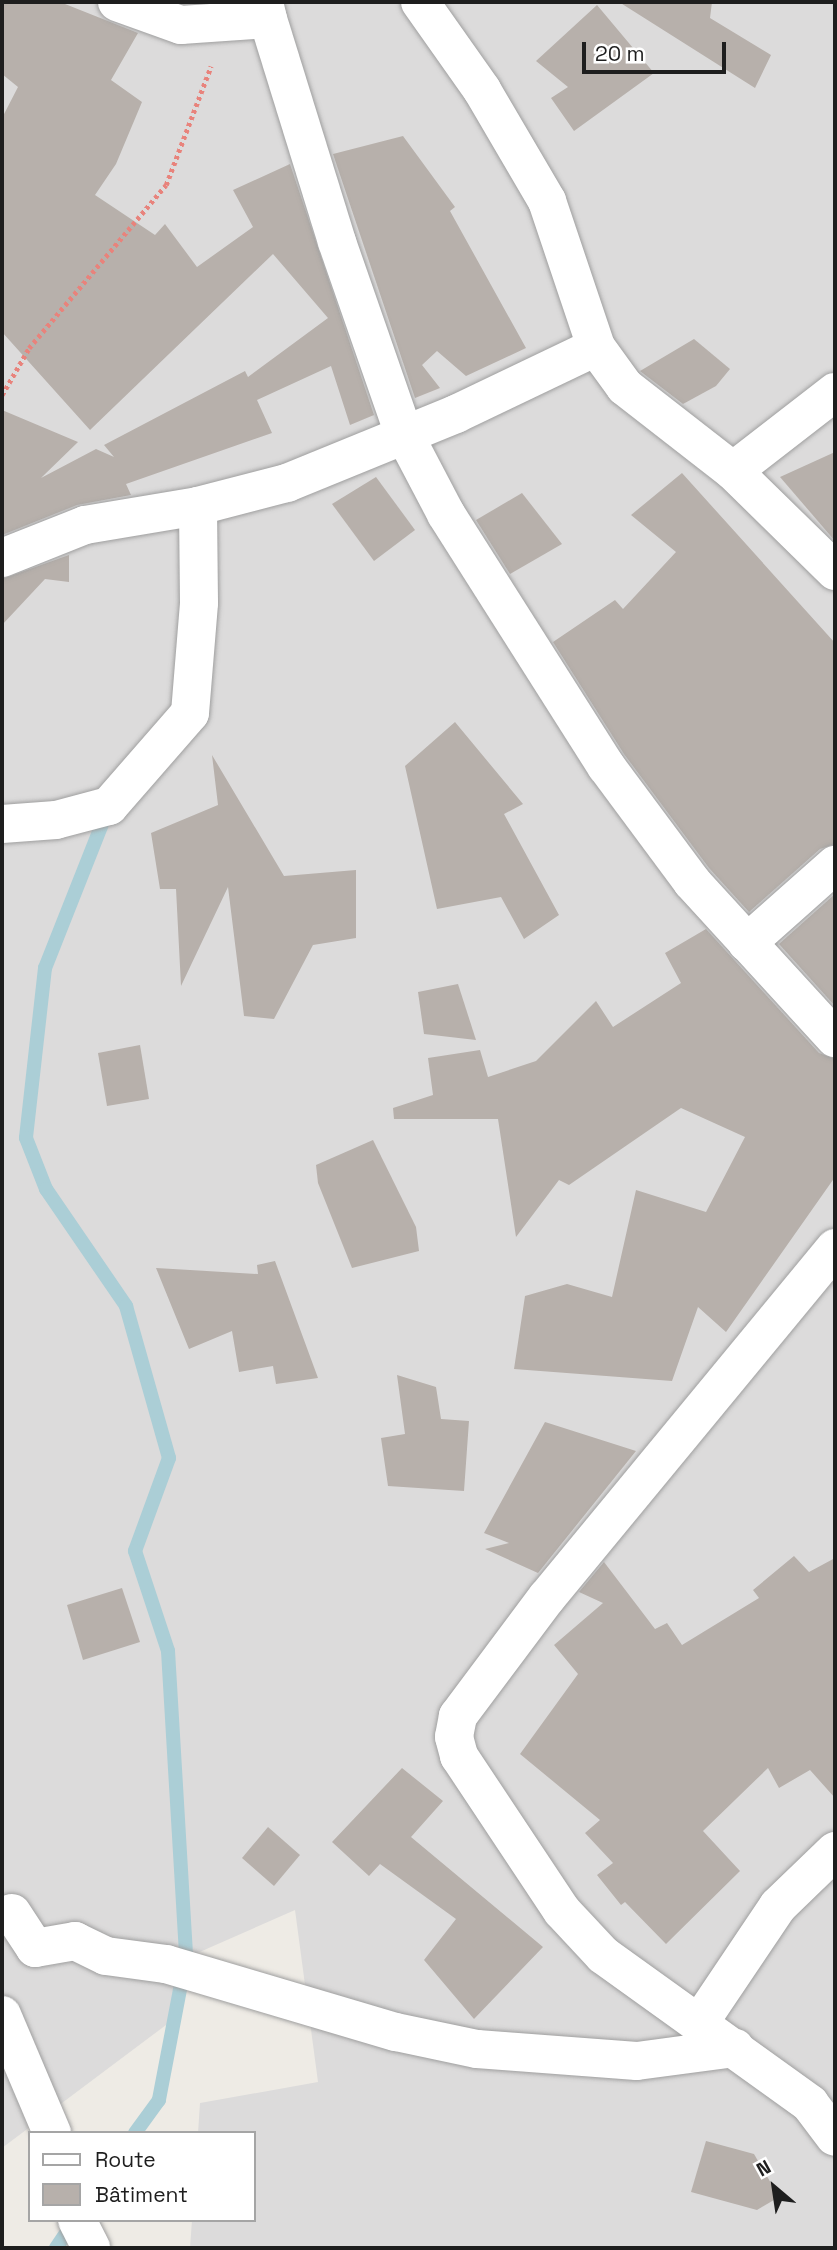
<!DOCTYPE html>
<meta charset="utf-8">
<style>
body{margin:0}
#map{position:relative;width:837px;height:2250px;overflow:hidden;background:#eeebe5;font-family:"Space Grotesk",sans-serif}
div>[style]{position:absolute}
.residential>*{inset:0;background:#dcdbdb}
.stream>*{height:14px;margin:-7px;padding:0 7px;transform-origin:7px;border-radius:7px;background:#abced6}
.building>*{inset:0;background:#b7b0ab}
.path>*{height:4.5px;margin-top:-2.25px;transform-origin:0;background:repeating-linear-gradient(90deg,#e8837c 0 3.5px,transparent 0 7px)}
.roads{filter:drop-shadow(0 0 2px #9f9f9f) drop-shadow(0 0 2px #9f9f9f)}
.street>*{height:38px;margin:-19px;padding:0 19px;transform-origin:19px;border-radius:19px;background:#fff}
span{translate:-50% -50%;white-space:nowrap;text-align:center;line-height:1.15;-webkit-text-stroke:7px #fff;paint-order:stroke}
.frame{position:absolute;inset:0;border:4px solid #1e1e1e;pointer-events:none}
.legend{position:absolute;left:28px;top:2131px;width:228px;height:91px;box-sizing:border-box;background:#fff;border:2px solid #a5a5a5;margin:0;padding:9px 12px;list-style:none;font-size:21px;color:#1e1e1e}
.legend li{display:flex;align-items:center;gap:14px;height:35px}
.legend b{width:35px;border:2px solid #a5a5a5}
.north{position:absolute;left:739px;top:2152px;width:70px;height:70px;-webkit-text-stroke:5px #fff;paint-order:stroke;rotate:331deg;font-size:19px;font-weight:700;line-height:28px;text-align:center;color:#1e1e1e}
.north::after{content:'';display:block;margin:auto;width:24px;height:32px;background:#1e1e1e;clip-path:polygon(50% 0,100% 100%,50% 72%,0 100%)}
.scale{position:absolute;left:582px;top:42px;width:144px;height:32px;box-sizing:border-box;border:4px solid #1e1e1e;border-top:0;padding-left:9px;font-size:21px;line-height:24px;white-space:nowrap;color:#1e1e1e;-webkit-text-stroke:5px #fff;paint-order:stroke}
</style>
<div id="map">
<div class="residential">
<div style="clip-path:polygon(2px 2px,835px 2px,835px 2248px,190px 2248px,192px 2220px,254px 2220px,254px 2133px,198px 2133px,200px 2103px,318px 2082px,295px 1910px,186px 1958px,174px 2019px,2px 2148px)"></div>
</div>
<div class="stream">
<div style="left:106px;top:814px;width:166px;rotate:111.6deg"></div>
<div style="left:45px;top:968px;width:171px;rotate:96.4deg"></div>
<div style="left:26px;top:1138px;width:55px;rotate:68.6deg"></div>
<div style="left:46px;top:1189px;width:142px;rotate:55.6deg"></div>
<div style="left:126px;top:1306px;width:158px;rotate:74.2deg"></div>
<div style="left:169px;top:1458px;width:99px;rotate:110.1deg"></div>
<div style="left:135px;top:1551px;width:105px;rotate:71.7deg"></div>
<div style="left:168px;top:1651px;width:308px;rotate:86.6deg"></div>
<div style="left:186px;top:1958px;width:145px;rotate:100.8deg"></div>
<div style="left:159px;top:2100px;width:41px;rotate:126deg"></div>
<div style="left:56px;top:2248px;width:32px;rotate:-56deg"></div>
</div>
<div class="building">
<div style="clip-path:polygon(2px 2px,60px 2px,138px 33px,111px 80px,142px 102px,116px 164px,95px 195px,155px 235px,165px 224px,197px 267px,253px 227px,233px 190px,290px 164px,374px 415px,350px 425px,331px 366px,257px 400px,272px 433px,126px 484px,131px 495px,77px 505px,2px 535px,2px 410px,78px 442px,41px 478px,96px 449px,114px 457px,104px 445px,245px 371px,248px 377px,328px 318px,273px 254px,90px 430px,2px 332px,2px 118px,18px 87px,2px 74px)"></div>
<div style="clip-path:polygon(619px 2px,712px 2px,710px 18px,771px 55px,755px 88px)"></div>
<div style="clip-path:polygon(597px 5px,654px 73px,574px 131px,551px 98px,568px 87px,536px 61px)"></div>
<div style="clip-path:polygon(403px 136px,455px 207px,450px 211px,526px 348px,466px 376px,437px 351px,422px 365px,440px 388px,415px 398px,333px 154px)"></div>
<div style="clip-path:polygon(694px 339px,730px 369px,716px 386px,683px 404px,640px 371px)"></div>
<div style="clip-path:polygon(835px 452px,835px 541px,780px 477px)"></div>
<div style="clip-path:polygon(682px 473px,835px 643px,835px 844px,820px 849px,749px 912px,709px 868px,624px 754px,553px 642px,615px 600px,623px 609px,676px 552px,631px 515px)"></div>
<div style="clip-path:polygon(376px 477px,415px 530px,374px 561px,332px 504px)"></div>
<div style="clip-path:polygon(522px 493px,562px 544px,510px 574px,476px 520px)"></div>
<div style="clip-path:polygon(69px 555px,69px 582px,45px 579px,2px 625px,2px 579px)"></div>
<div style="clip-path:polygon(455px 722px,523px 804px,504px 814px,559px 915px,524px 939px,501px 897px,437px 909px,405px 766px)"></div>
<div style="clip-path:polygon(212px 755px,284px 876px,356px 870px,356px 938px,313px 945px,274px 1019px,244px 1016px,228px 887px,181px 986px,176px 889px,160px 889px,151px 833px,218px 805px)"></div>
<div style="clip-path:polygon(835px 894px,835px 1006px,779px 944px)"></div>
<div style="clip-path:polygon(706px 929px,819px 1053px,835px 1059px,835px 1177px,726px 1332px,698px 1307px,672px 1381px,514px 1369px,525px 1296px,567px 1284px,612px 1297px,636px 1190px,706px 1212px,745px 1137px,681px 1108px,569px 1185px,559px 1180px,516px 1237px,498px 1119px,394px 1119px,393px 1108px,433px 1095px,428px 1058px,480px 1050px,488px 1077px,536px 1061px,596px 1001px,613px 1027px,681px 983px,665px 953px)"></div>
<div style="clip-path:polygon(458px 984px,476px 1040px,424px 1034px,418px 992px)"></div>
<div style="clip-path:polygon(140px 1045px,149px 1099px,107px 1106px,98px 1053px)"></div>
<div style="clip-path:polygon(373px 1140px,416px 1227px,419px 1251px,352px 1268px,318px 1183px,316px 1165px)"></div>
<div style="clip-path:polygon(275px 1261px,311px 1359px,318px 1378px,276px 1384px,273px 1366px,239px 1372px,232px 1331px,189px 1349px,156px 1268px,258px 1274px,257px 1265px)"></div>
<div style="clip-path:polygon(397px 1375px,436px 1387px,441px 1419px,469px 1421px,464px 1491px,388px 1486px,381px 1438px,405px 1434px)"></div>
<div style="clip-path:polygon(545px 1422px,636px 1451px,538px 1573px,485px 1549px,509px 1543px,484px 1533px)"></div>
<div style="clip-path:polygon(794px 1556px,809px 1572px,835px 1558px,835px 1798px,810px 1770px,779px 1788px,768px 1768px,703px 1831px,740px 1871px,666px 1944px,625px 1902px,621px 1905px,597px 1875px,613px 1863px,585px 1833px,600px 1820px,520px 1754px,578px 1674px,554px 1645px,603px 1603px,579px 1592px,604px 1562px,655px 1629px,667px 1623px,682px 1645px,759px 1598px,753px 1590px)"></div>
<div style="clip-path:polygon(122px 1588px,140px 1642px,83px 1660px,67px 1605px)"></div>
<div style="clip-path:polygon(402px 1768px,443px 1801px,411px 1837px,543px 1947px,474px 2019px,424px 1960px,456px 1919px,380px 1864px,369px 1876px,332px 1842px)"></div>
<div style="clip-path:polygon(268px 1827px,300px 1855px,274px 1886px,242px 1858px)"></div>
<div style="clip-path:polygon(706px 2141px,754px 2154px,779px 2197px,757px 2210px,691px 2192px)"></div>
</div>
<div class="path">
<div style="left:2px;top:395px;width:54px;rotate:-60.1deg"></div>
<div style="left:29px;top:348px;width:213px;rotate:-50deg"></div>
<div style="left:166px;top:185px;width:127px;rotate:-69.3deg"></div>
</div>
<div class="roads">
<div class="street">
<div style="left:117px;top:2px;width:68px;rotate:19.8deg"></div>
<div style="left:181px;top:25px;width:87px;rotate:-3.9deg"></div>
<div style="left:268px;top:19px;width:17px;rotate:-103deg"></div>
<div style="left:420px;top:2px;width:108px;rotate:54.8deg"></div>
<div style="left:482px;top:90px;width:129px;rotate:59.6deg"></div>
<div style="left:547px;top:201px;width:154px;rotate:71.4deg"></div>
<div style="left:596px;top:347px;width:49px;rotate:54.1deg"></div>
<div style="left:625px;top:387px;width:137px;rotate:37.9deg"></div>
<div style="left:733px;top:471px;width:143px;rotate:44.4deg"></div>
<div style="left:268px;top:19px;width:233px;rotate:72.8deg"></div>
<div style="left:337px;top:242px;width:203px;rotate:70.8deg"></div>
<div style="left:404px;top:434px;width:90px;rotate:62.3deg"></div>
<div style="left:446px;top:514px;width:299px;rotate:57.6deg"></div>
<div style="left:606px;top:766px;width:144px;rotate:53.4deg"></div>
<div style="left:692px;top:882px;width:212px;rotate:47.5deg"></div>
<div style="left:733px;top:471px;width:129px;rotate:-37.8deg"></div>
<div style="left:2px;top:558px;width:89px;rotate:-21.7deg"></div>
<div style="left:85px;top:525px;width:115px;rotate:-9.5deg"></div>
<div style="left:198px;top:506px;width:92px;rotate:-14.5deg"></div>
<div style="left:287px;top:483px;width:183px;rotate:-22.2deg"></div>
<div style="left:456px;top:414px;width:155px;rotate:-25.6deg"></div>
<div style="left:2px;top:824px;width:54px;rotate:-4.2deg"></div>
<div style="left:56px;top:820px;width:55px;rotate:-14.8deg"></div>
<div style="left:109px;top:806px;width:123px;rotate:-48.9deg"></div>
<div style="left:190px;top:713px;width:110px;rotate:-85.3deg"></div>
<div style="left:199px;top:603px;width:97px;rotate:-90.6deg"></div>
<div style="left:747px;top:943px;width:118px;rotate:-41.6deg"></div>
<div style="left:835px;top:1248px;width:452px;rotate:129.5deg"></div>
<div style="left:547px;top:1597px;width:149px;rotate:126.8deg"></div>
<div style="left:458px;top:1716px;width:21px;rotate:101deg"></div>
<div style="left:454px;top:1737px;width:20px;rotate:75deg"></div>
<div style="left:459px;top:1756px;width:186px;rotate:56.4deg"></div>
<div style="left:562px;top:1911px;width:60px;rotate:47deg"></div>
<div style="left:603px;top:1955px;width:255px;rotate:35.7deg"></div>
<div style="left:810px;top:2104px;width:41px;rotate:52.9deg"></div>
<div style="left:12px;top:1913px;width:42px;rotate:56.7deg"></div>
<div style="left:35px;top:1948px;width:41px;rotate:-9.9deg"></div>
<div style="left:75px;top:1941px;width:34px;rotate:26deg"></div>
<div style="left:106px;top:1956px;width:61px;rotate:7.6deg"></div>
<div style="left:166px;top:1964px;width:240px;rotate:16.5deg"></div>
<div style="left:396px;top:2032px;width:83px;rotate:11.9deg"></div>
<div style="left:477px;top:2049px;width:160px;rotate:4.3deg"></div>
<div style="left:637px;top:2061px;width:99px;rotate:-7.6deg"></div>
<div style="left:2px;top:2015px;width:128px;rotate:67deg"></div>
<div style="left:700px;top:2022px;width:140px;rotate:-56.1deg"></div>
<div style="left:778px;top:1906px;width:79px;rotate:-44deg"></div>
<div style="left:77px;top:2220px;width:31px;rotate:63deg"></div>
</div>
</div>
<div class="frame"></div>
<ul class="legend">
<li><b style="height:9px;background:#fff"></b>Route</li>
<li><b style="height:19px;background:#b7b0ab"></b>Bâtiment</li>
</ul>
<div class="north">N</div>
<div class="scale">20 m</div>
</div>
